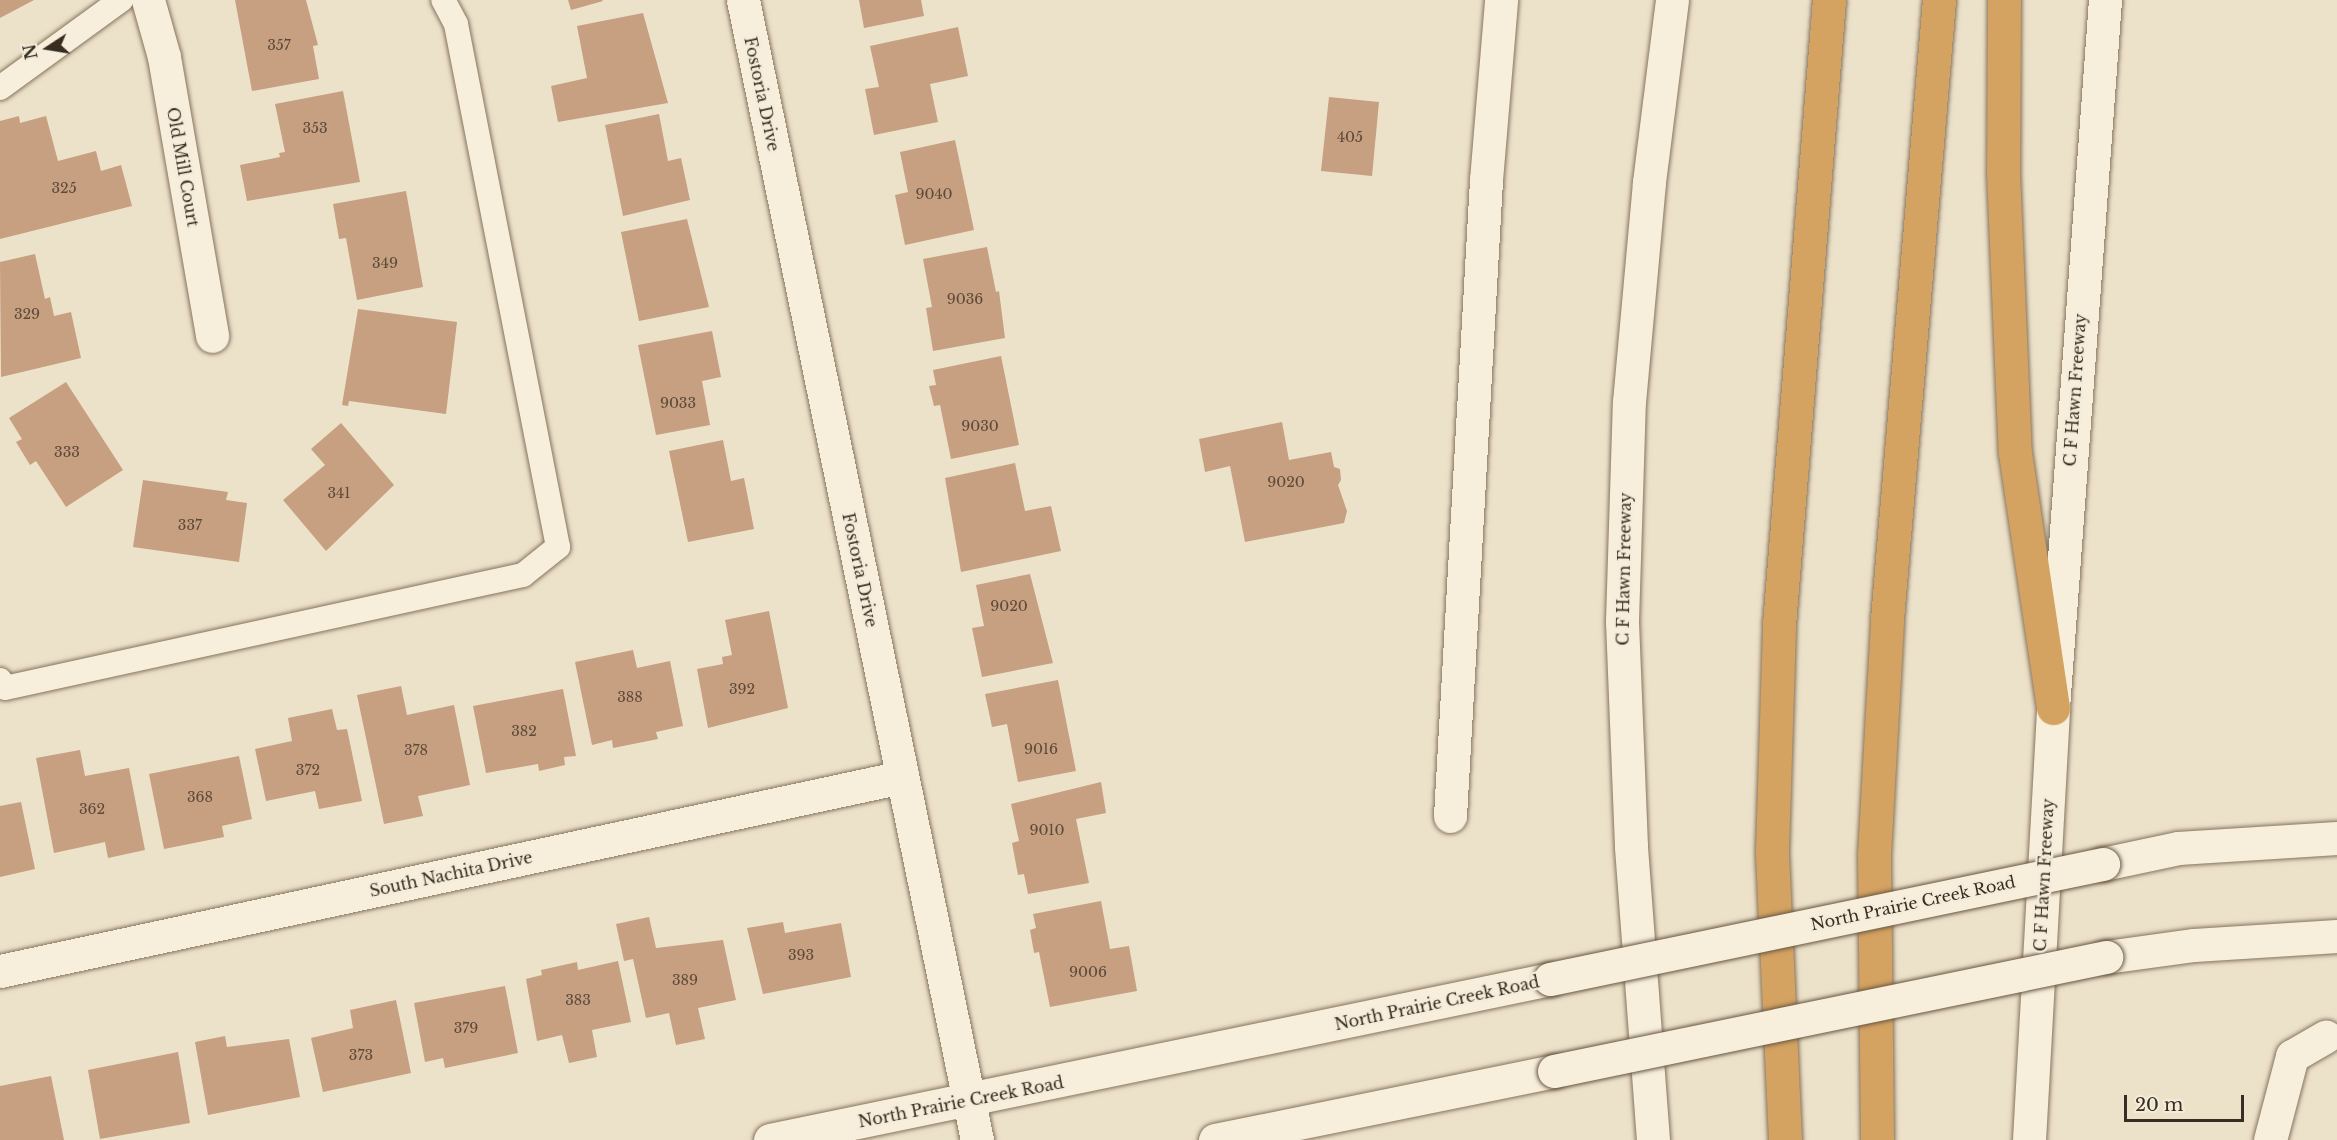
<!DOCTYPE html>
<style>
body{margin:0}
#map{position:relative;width:2337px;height:1140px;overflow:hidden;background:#ece2c9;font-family:"Libre Baskerville",serif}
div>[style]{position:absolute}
.building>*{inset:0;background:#c79f81}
.roads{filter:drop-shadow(0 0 2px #87745f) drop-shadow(0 0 2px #87745f)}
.service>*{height:24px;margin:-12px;padding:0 12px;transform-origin:12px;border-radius:12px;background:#f7efdc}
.minor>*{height:33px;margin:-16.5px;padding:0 16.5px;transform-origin:16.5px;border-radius:16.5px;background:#f7efdc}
.secondary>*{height:33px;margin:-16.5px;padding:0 16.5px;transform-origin:16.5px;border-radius:16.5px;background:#f7efdc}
.motorway>*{height:33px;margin:-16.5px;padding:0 16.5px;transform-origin:16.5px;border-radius:16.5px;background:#d4a261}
.bridges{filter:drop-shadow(0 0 2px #695642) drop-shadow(0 0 2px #695642)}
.secondary-bridge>*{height:33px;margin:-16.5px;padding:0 16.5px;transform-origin:16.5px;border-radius:16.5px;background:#f7efdc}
span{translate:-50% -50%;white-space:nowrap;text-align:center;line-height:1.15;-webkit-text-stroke:4.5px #f4ecd8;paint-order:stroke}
.number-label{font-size:14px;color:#5c4a39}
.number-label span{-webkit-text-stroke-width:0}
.street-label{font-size:16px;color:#392d21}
.north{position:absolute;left:18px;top:18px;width:60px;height:60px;-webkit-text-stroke:4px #f4ecd8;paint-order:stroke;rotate:258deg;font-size:16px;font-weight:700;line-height:24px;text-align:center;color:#392d21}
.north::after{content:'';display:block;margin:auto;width:21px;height:27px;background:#392d21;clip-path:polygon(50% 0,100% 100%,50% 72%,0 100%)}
.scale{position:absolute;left:2124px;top:1095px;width:120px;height:27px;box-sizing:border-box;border:3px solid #392d21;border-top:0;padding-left:8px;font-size:18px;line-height:21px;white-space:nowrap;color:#392d21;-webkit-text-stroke:4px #f4ecd8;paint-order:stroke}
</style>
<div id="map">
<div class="building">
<div style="clip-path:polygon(0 0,34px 0,0 18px)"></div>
<div style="clip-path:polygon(235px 0,306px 0,318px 45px,313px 46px,319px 79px,252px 91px)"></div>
<div style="clip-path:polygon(568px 0,602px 0,603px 1px,571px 10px)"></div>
<div style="clip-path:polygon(859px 0,921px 0,924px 16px,864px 28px)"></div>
<div style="clip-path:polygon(643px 13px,668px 103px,558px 122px,551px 86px,587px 78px,577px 26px)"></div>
<div style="clip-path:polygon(958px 27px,968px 76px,930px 84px,938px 122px,874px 135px,865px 89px,879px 87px,870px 46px)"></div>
<div style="clip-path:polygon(343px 91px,360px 182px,247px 201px,240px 165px,280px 157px,279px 153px,285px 152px,275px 104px)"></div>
<div style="clip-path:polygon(1329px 97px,1379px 102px,1372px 176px,1321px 171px)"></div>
<div style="clip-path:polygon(659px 114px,668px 161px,681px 158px,690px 200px,623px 216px,605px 125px)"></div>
<div style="clip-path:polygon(19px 116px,20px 123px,46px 116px,58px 161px,96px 151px,101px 171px,121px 165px,132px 206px,0 239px,0 121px)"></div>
<div style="clip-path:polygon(955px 140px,974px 230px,905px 245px,895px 195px,908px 192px,900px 152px)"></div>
<div style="clip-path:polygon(406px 191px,423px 287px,357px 300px,346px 238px,339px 239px,333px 204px)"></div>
<div style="clip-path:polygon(687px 219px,709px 307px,639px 321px,621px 232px)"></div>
<div style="clip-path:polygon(987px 247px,996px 292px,999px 291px,1005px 338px,933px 351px,926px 308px,932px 307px,923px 259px)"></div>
<div style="clip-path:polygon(35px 254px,45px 299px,50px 297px,54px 316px,71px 312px,81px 358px,1px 377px,0 262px)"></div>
<div style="clip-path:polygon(358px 309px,457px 322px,446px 414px,349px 401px,348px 406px,342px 405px)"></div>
<div style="clip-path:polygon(712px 331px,721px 377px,702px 381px,710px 425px,656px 435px,638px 345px)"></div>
<div style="clip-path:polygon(1001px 356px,1019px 445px,951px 459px,940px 405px,934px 406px,929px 386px,936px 385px,933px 370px)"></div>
<div style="clip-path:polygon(66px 382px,123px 470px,66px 507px,36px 461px,30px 465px,16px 442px,22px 439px,9px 418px)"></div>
<div style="clip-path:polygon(1282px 422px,1289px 460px,1331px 452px,1334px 467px,1340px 469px,1341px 480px,1338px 485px,1347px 511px,1344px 523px,1245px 542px,1230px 466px,1205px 472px,1199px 439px)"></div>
<div style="clip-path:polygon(341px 423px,394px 485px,326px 551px,283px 500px,325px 465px,311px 449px)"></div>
<div style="clip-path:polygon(723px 440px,731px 481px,744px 478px,754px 529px,688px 542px,669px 451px)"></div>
<div style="clip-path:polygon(1015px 463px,1025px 511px,1051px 506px,1061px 551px,961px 572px,945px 478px)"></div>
<div style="clip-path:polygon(143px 480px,228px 492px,226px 500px,247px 503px,239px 562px,133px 547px)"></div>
<div style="clip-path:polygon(1030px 574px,1053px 663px,982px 677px,972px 628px,984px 626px,976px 585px)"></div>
<div style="clip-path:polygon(769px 611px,788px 708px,708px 728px,697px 669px,723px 664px,722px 657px,732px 655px,725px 620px)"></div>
<div style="clip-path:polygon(633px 650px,637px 668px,670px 661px,683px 726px,656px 732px,658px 739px,613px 748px,612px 740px,592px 745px,575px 662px)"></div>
<div style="clip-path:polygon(1058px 680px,1076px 771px,1018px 782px,1007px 724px,992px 727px,985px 694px)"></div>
<div style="clip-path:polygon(401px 686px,407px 715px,454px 705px,470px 785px,418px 796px,423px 816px,384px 824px,357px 695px)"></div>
<div style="clip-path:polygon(563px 689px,576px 756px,564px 757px,565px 765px,539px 771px,538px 764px,486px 773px,473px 706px)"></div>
<div style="clip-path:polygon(332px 709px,337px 730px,347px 729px,362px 801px,319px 809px,315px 791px,266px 801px,255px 749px,292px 741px,288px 718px)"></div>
<div style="clip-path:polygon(80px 750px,85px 776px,129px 768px,145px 850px,108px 858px,105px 842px,54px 853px,36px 758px)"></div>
<div style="clip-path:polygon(239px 756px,252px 819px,222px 826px,224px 837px,164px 849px,149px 774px)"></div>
<div style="clip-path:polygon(1101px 782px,1106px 813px,1076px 819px,1089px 883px,1028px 894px,1024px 874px,1018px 875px,1012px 843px,1019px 841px,1011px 804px)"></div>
<div style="clip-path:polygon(21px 802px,35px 869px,0 877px,0 806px)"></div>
<div style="clip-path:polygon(1101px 901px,1110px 949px,1129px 946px,1137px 991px,1050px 1007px,1039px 952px,1034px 953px,1030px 930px,1036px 928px,1033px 914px)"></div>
<div style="clip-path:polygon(649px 917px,656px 948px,723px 940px,736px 1000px,698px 1008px,705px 1039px,676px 1045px,669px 1013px,646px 1018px,633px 959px,624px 961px,616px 924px)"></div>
<div style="clip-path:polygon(783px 922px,785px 933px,841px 923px,851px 977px,763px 994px,747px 928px)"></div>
<div style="clip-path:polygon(618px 961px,631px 1022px,592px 1030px,597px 1057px,569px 1063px,562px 1035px,537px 1041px,526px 979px,542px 975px,541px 970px,577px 962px,578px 970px)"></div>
<div style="clip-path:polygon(505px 986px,518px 1053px,445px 1068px,443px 1058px,425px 1062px,414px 1003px)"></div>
<div style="clip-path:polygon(396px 1000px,411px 1073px,323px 1092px,311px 1038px,353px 1028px,350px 1010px)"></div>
<div style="clip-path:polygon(225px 1036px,227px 1047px,289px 1039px,300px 1097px,208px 1115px,195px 1042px)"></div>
<div style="clip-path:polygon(178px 1052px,190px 1123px,100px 1139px,88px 1070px)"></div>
<div style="clip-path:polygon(51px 1076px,64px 1140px,0 1140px,0 1086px)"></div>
</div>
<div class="roads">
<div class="service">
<div style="left:0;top:88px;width:150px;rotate:-36deg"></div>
<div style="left:0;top:680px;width:9px;rotate:58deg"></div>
<div style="left:5px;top:688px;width:530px;rotate:-12.31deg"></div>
<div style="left:523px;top:575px;width:45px;rotate:-38.7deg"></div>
<div style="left:558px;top:547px;width:533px;rotate:-101.04deg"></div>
<div style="left:456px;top:24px;width:27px;rotate:-118deg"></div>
</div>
<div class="minor">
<div style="left:148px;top:0;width:59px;rotate:74.3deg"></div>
<div style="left:164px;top:57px;width:283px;rotate:80.2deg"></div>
<div style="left:743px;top:0;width:1164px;rotate:78.4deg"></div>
<div style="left:1450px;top:816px;width:637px;rotate:-86.76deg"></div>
<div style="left:1486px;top:180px;width:181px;rotate:-85.2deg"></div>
<div style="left:0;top:971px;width:923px;rotate:-12.14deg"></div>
<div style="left:2270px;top:1140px;width:87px;rotate:-75.3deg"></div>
<div style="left:2292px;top:1056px;width:39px;rotate:-30deg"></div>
</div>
<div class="secondary">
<div style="left:2103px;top:864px;width:77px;rotate:-12deg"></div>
<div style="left:2178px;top:848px;width:159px;rotate:-3.6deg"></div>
<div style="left:2106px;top:957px;width:89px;rotate:-7.8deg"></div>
<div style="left:2194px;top:945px;width:143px;rotate:-3.6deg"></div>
<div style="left:770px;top:1140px;width:796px;rotate:-11.66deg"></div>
<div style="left:1215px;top:1140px;width:346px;rotate:-11.5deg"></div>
<div style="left:1653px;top:1140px;width:295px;rotate:-94.3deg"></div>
<div style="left:1631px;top:846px;width:225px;rotate:-92.3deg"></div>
<div style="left:1622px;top:621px;width:219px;rotate:-88.2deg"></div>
<div style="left:1629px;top:402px;width:221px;rotate:-84.8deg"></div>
<div style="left:1649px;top:182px;width:183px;rotate:-82.8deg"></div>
<div style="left:2029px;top:1140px;width:433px;rotate:-86.8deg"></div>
<div style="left:2053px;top:708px;width:710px;rotate:-85.8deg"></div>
</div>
<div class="motorway">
<div style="left:2004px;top:0;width:172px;rotate:90.3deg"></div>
<div style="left:2003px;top:172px;width:281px;rotate:87.6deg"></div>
<div style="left:2015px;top:453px;width:258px;rotate:81.5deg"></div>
<div style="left:1785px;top:1140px;width:290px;rotate:-92.6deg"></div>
<div style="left:1772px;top:850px;width:225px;rotate:-88.2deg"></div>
<div style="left:1779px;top:625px;width:627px;rotate:-85.43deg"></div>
<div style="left:1877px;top:1140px;width:285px;rotate:-90.6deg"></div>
<div style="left:1874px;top:855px;width:236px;rotate:-86.8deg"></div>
<div style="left:1887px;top:619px;width:621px;rotate:-85.2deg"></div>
</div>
</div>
<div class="bridges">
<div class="secondary-bridge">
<div style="left:1550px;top:979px;width:565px;rotate:-11.75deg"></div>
<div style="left:1554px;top:1071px;width:564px;rotate:-11.67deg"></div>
</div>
</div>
<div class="number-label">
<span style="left:279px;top:45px">357</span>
<span style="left:315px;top:128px">353</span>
<span style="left:1350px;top:137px">405</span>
<span style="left:64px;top:188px">325</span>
<span style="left:934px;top:194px">9040</span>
<span style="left:385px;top:263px">349</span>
<span style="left:965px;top:299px">9036</span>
<span style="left:27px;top:314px">329</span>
<span style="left:678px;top:403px">9033</span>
<span style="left:980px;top:426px">9030</span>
<span style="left:67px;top:452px">333</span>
<span style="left:1286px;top:482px">9020</span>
<span style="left:339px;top:493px">341</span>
<span style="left:190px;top:525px">337</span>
<span style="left:1009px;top:606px">9020</span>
<span style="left:742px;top:689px">392</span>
<span style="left:630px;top:697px">388</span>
<span style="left:524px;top:731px">382</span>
<span style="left:1041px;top:749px">9016</span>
<span style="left:416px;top:750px">378</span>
<span style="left:308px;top:770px">372</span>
<span style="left:200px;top:797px">368</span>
<span style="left:92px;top:809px">362</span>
<span style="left:1047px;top:830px">9010</span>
<span style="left:801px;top:955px">393</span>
<span style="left:1088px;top:972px">9006</span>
<span style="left:685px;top:980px">389</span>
<span style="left:578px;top:1000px">383</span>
<span style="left:466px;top:1028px">379</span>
<span style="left:361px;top:1055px">373</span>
</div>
<div class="street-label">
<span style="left:762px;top:94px;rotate:78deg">Fostoria Drive</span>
<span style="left:183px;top:167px;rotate:80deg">Old Mill Court</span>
<span style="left:2075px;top:390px;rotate:-86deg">C F Hawn Freeway</span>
<span style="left:1624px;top:569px;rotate:-89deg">C F Hawn Freeway</span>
<span style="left:860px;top:570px;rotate:78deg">Fostoria Drive</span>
<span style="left:451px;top:874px;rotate:-12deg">South Nachita Drive</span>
<span style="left:2044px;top:875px;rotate:-87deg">C F Hawn Freeway</span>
<span style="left:1913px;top:903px;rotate:-12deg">North Prairie Creek Road</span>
<span style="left:1437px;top:1003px;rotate:-12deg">North Prairie Creek Road</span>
<span style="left:961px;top:1102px;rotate:-11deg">North Prairie Creek Road</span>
</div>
<div class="north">N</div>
<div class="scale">20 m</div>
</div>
